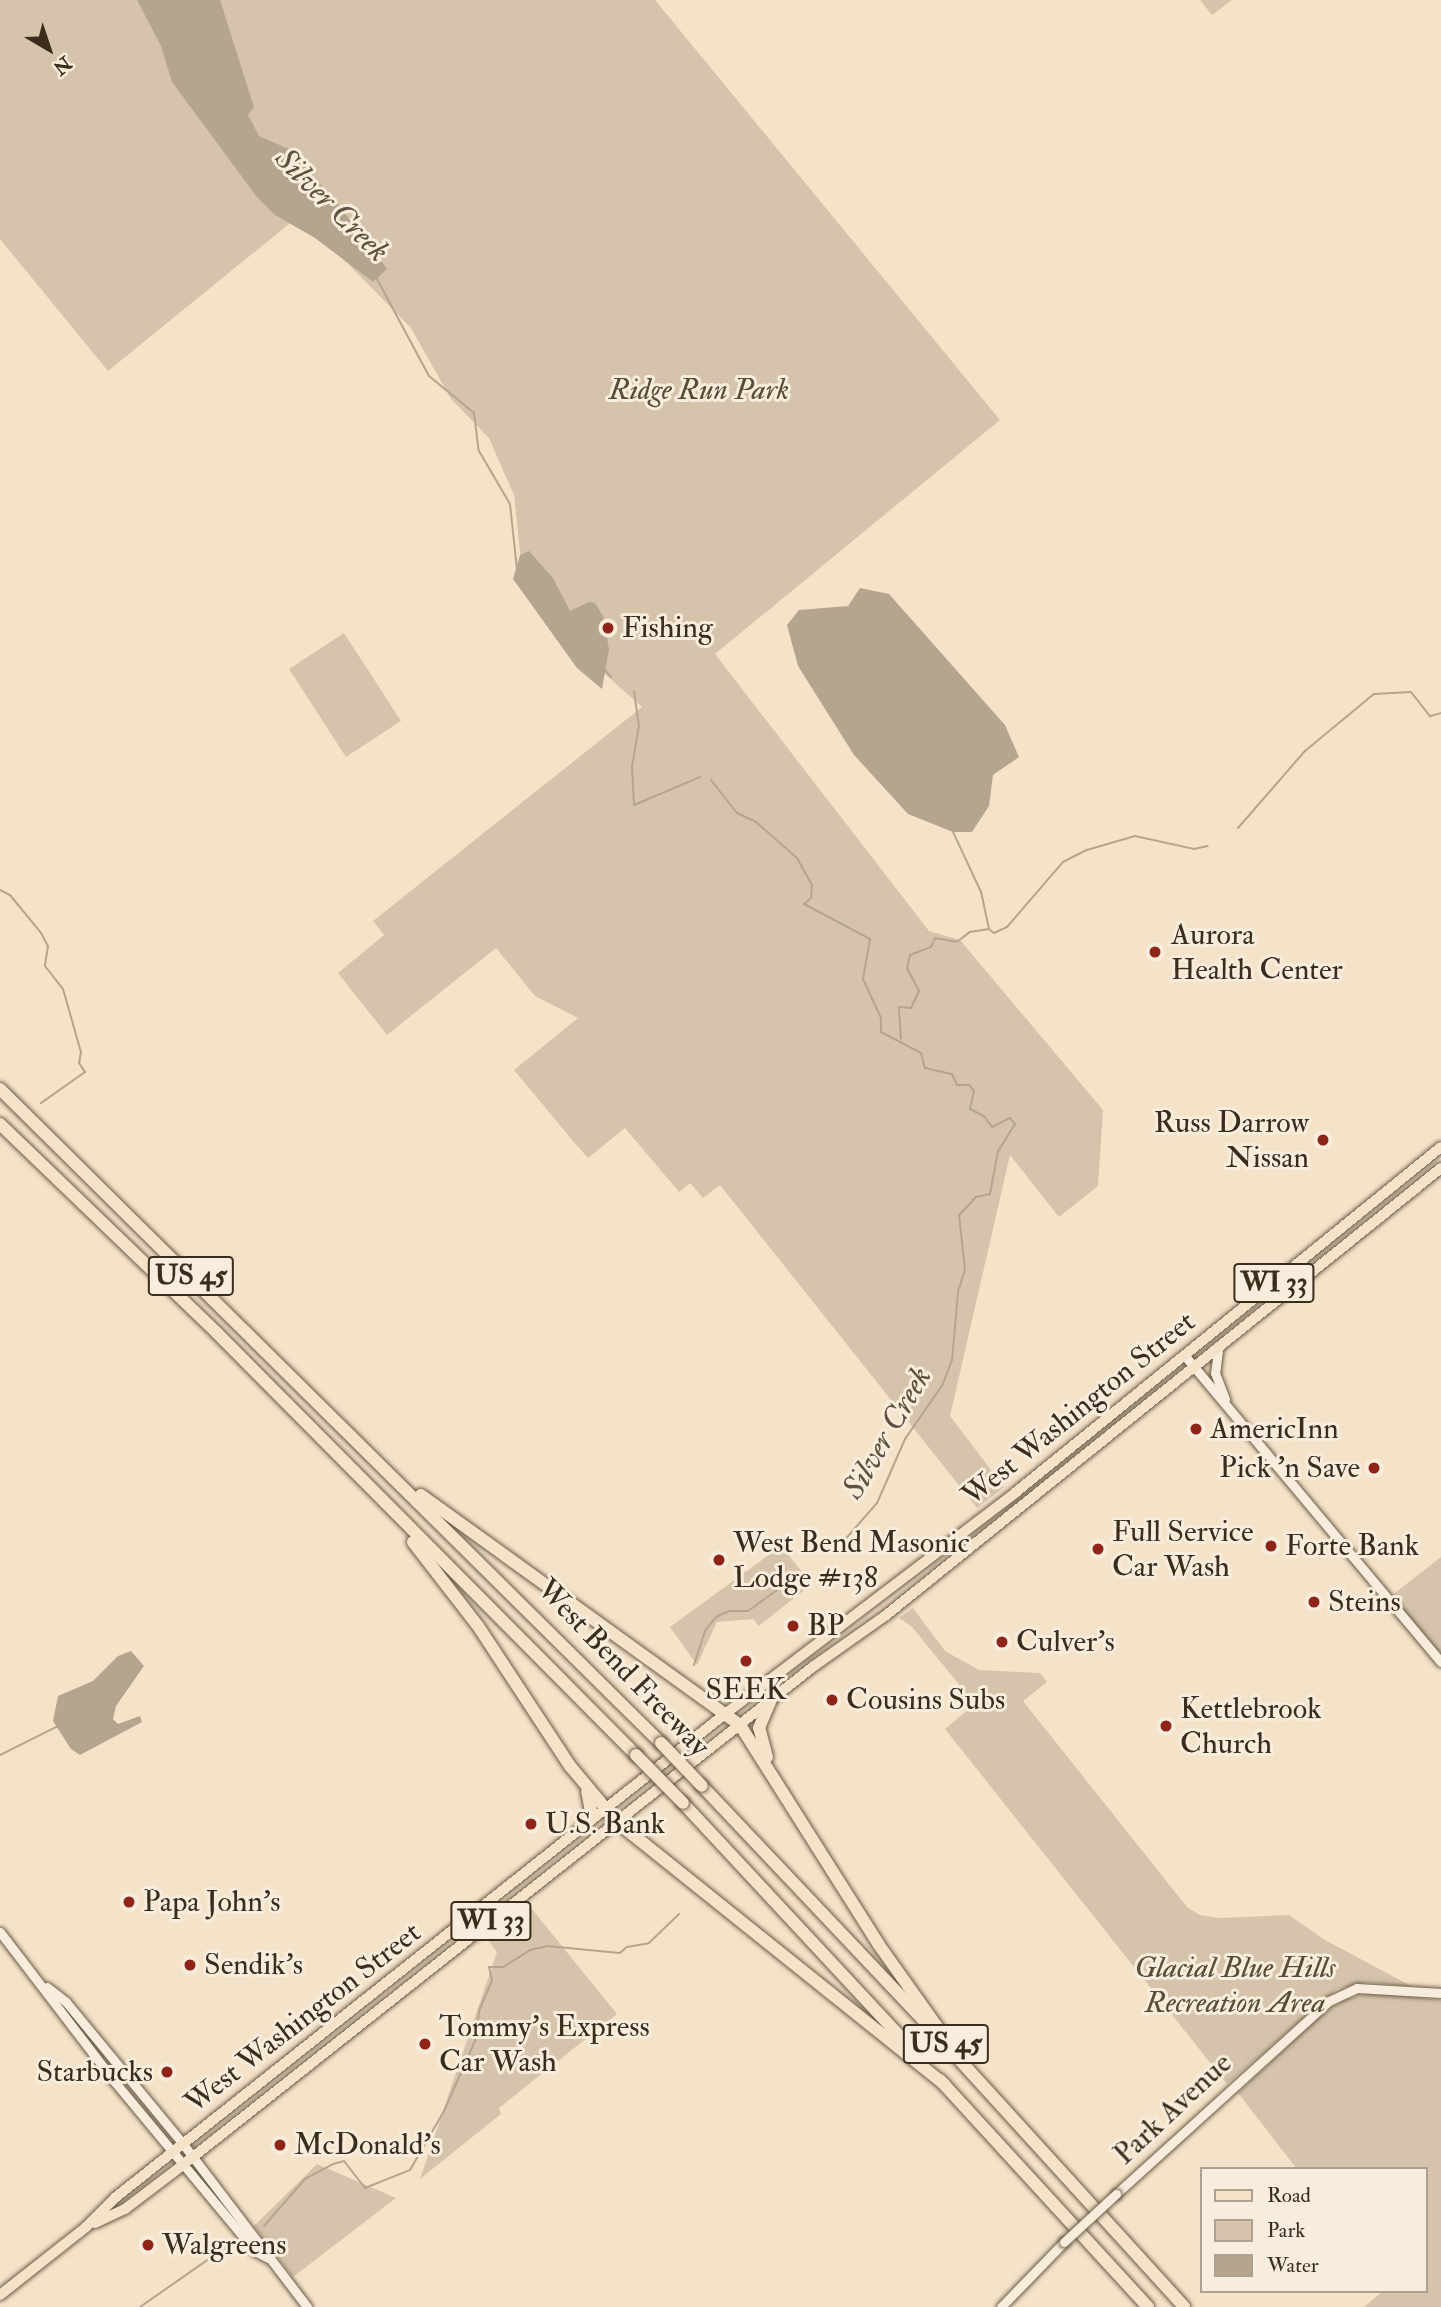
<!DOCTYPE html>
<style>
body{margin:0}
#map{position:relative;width:1441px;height:2307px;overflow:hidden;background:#f5e3c9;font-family:"IM FELL Double Pica",serif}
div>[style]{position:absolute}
.green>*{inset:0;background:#d5c4ab}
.water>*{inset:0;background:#b6a58e}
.stream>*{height:2px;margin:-1px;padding:0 1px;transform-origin:1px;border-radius:1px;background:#b6a58e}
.roads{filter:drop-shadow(0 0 2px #6a5a46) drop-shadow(0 0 2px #6a5a46)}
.minor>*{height:9px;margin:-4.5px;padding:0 4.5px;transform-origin:4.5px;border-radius:4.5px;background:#f8eddc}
.major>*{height:10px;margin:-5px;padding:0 5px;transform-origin:5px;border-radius:5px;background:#f5e3c9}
.highway>*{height:12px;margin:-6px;padding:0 6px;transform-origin:6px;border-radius:6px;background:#f5e3c9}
.bridges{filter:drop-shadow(0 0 2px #6a5a46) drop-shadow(0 0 2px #6a5a46)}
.minor-bridge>*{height:9px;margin:-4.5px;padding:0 4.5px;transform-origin:4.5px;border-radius:4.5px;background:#f8eddc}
.highway-bridge>*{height:12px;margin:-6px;padding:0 6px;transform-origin:6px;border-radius:6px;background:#f5e3c9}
.dots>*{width:19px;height:19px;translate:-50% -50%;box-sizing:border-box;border:4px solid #f8eddc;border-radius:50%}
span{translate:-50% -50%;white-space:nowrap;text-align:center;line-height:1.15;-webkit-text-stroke:6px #f8eddc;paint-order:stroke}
.shield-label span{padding:2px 5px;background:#f8eddc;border:2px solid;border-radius:5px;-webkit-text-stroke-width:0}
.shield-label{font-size:28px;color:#3b2c1b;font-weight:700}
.park-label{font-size:30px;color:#5a4a38;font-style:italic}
.poi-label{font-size:30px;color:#3b2c1b}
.left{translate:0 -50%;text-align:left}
.right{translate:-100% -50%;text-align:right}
.street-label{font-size:30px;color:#3b2c1b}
.water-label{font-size:32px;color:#60503e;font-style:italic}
.legend{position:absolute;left:1200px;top:2167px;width:228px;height:126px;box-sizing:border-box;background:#f8eddc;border:2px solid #aca08f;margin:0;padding:9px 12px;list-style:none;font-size:21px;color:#3b2c1b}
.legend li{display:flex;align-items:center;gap:14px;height:35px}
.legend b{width:35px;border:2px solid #aca08f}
.north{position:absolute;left:14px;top:14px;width:70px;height:70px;-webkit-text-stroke:5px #f8eddc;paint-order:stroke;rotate:141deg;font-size:19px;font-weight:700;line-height:28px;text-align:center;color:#3b2c1b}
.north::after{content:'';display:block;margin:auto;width:24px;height:32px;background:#3b2c1b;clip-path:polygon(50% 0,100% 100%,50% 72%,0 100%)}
</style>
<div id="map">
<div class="green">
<div style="clip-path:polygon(0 0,655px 0,1000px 420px,715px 654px,929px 931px,960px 940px,1103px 1110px,1098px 1186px,1059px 1217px,1010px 1155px,950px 1416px,1004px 1487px,977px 1508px,720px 1185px,703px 1198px,690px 1183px,679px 1192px,625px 1128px,588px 1158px,573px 1141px,514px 1070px,578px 1018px,535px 996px,496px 948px,387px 1035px,338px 973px,384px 935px,373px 921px,642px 707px,597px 667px,523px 581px,514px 495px,489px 438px,451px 399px,411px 328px,300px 215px,108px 371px,0 239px)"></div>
<div style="clip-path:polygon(1200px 0,1232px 0,1212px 15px)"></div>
<div style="clip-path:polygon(344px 633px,401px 721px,346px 757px,289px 669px)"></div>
<div style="clip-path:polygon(781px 1546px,812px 1584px,759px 1626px,753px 1619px,717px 1622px,697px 1665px,670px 1627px)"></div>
<div style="clip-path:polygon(1441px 1557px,1441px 1654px,1391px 1596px)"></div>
<div style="clip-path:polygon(913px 1608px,945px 1651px,979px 1670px,1040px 1673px,1047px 1682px,1023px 1701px,1187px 1907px,1200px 1915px,1218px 1918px,1289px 1915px,1325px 1940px,1413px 1987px,1367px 1982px,1337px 1989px,1227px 2084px,945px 1729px,975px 1704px,912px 1627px,899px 1618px)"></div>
<div style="clip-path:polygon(527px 1903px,617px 2014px,499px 2108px,501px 2114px,420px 2179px,497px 1952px,484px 1935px)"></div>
<div style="clip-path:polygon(1370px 1993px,1441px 2000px,1441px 2307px,1364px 2307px,1383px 2291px,1425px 2291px,1425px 2169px,1297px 2169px,1238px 2093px,1325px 2012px,1346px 1999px)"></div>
<div style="clip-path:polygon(317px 2164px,396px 2198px,293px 2277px,254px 2226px)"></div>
</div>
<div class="water">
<div style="clip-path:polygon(137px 0,220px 0,254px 107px,248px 115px,259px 136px,291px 150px,337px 203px,387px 269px,373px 282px,315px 238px,275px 215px,257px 197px,172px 82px,161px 46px)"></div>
<div style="clip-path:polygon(529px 551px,553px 578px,570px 611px,589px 602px,595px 603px,603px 616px,609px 649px,602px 689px,577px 668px,513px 579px,520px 555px)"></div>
<div style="clip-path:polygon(860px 588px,889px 594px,1005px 725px,1019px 757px,993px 775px,989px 806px,972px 832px,953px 832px,908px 814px,854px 755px,798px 666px,787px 625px,799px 610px,848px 606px)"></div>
<div style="clip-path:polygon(131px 1651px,144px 1666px,116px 1706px,113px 1719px,118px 1724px,140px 1716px,142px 1722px,80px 1755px,71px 1749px,53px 1721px,58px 1696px,93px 1681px,118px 1656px)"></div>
</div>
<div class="stream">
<div style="left:377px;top:279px;width:110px;rotate:61.8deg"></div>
<div style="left:429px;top:376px;width:58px;rotate:39.4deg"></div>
<div style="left:474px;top:413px;width:38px;rotate:83deg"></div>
<div style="left:479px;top:451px;width:61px;rotate:59.7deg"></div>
<div style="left:510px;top:504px;width:65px;rotate:83.9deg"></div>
<div style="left:603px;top:668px;width:12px;rotate:48deg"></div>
<div style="left:634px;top:691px;width:34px;rotate:82deg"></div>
<div style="left:639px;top:725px;width:43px;rotate:99.5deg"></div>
<div style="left:632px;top:767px;width:38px;rotate:87deg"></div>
<div style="left:634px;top:805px;width:72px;rotate:-23deg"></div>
<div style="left:711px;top:780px;width:42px;rotate:51.8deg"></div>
<div style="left:737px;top:813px;width:21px;rotate:25deg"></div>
<div style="left:756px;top:822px;width:55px;rotate:41.3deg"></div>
<div style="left:797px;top:858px;width:31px;rotate:61deg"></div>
<div style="left:812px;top:885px;width:13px;rotate:94deg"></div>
<div style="left:811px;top:898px;width:9px;rotate:139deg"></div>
<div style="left:804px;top:904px;width:75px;rotate:27.9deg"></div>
<div style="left:870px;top:939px;width:41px;rotate:99.9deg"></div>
<div style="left:863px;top:979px;width:43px;rotate:65.2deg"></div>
<div style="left:881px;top:1018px;width:14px;rotate:90deg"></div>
<div style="left:881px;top:1032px;width:45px;rotate:27.7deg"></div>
<div style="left:921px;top:1053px;width:16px;rotate:75deg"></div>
<div style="left:925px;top:1068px;width:28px;rotate:13deg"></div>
<div style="left:952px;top:1074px;width:12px;rotate:66deg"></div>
<div style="left:957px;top:1085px;width:12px"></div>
<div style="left:969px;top:1085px;width:8px;rotate:50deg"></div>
<div style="left:974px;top:1091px;width:18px;rotate:103deg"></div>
<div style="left:970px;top:1109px;width:16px;rotate:27deg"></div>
<div style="left:984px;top:1116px;width:14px;rotate:54deg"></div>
<div style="left:992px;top:1127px;width:20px;rotate:-27deg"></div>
<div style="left:1010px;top:1118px;width:8px;rotate:50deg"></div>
<div style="left:1015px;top:1124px;width:32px;rotate:122deg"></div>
<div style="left:998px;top:1151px;width:44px;rotate:100.5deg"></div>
<div style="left:990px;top:1194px;width:14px;rotate:168deg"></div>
<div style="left:976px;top:1197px;width:25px;rotate:133deg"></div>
<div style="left:959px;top:1215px;width:55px;rotate:83.8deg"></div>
<div style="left:965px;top:1270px;width:23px;rotate:108deg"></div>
<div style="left:958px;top:1292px;width:68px;rotate:95deg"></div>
<div style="left:952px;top:1360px;width:26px;rotate:111deg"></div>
<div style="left:943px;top:1384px;width:67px;rotate:124.6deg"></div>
<div style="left:905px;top:1439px;width:70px;rotate:113.6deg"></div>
<div style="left:877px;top:1503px;width:53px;rotate:131.2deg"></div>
<div style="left:842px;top:1543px;width:21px;rotate:155deg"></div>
<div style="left:1238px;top:828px;width:102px;rotate:-49deg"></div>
<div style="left:1305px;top:751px;width:89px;rotate:-39.6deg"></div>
<div style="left:1374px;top:694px;width:37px;rotate:-3deg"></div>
<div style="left:1411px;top:692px;width:31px;rotate:52deg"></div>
<div style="left:1430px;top:716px;width:11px;rotate:-15deg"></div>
<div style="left:0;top:890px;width:11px;rotate:27deg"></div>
<div style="left:10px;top:895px;width:49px;rotate:50.8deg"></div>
<div style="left:41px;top:933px;width:15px;rotate:62deg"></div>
<div style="left:48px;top:946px;width:20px;rotate:99deg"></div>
<div style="left:45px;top:966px;width:29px;rotate:52deg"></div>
<div style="left:63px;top:989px;width:66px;rotate:74.1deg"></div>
<div style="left:81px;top:1052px;width:11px;rotate:100deg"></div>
<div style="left:79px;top:1063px;width:11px;rotate:56deg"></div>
<div style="left:85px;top:1072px;width:54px;rotate:144.8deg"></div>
<div style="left:989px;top:929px;width:6px;rotate:39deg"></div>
<div style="left:994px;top:933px;width:14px;rotate:-25deg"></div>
<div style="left:1007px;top:927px;width:86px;rotate:-49.3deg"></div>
<div style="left:1063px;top:862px;width:27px;rotate:-27deg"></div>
<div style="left:1087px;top:850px;width:50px;rotate:-16.3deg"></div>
<div style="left:1135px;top:836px;width:60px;rotate:12.4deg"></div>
<div style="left:1194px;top:849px;width:14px;rotate:-12deg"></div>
<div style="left:901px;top:1039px;width:32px;rotate:-94deg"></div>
<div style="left:899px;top:1007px;width:12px;rotate:5deg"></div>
<div style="left:911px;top:1008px;width:19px;rotate:-65deg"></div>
<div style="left:919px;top:991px;width:26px;rotate:-118deg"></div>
<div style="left:907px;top:968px;width:13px;rotate:-77deg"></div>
<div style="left:910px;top:955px;width:22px;rotate:-21deg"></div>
<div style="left:931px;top:947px;width:10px;rotate:-66deg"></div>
<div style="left:935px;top:938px;width:22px;rotate:10deg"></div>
<div style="left:957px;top:942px;width:16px;rotate:-38deg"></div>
<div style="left:970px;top:932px;width:19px;rotate:-9deg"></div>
<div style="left:989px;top:929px;width:38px;rotate:-102deg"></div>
<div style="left:981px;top:892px;width:66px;rotate:-115deg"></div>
<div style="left:694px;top:1665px;width:36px;rotate:-72deg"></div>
<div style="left:705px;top:1631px;width:18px;rotate:-52deg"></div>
<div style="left:716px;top:1617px;width:14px;rotate:-25deg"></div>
<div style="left:729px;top:1611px;width:19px"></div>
<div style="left:748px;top:1611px;width:49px;rotate:-35.9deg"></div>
<div style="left:0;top:1755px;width:63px;rotate:-26.6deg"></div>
<div style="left:264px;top:2226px;width:62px;rotate:-48.9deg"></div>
<div style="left:305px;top:2179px;width:32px;rotate:-28deg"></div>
<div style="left:333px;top:2164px;width:11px;rotate:-15deg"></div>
<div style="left:344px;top:2161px;width:34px;rotate:52deg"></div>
<div style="left:365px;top:2188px;width:48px;rotate:-21.8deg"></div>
<div style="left:410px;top:2170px;width:68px;rotate:-60deg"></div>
<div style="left:444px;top:2111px;width:77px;rotate:-66.1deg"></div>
<div style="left:475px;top:2041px;width:30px;rotate:-82deg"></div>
<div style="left:479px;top:2011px;width:33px;rotate:-67deg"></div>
<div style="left:492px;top:1981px;width:14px;rotate:-102deg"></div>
<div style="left:489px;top:1967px;width:14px"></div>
<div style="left:503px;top:1967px;width:32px;rotate:-32deg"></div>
<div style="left:530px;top:1950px;width:17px;rotate:-13deg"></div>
<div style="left:547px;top:1946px;width:73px;rotate:5.5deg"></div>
<div style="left:620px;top:1953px;width:9px;rotate:-41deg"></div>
<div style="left:627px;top:1947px;width:22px;rotate:-10deg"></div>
<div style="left:649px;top:1943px;width:42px;rotate:-44deg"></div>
<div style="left:140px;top:2307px;width:105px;rotate:-34.9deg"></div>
</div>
<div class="roads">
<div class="minor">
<div style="left:1218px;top:1350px;width:23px;rotate:97deg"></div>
<div style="left:1215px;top:1373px;width:28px;rotate:69deg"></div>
<div style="left:1185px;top:1356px;width:399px;rotate:50.1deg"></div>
<div style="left:0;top:1932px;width:188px;rotate:52.6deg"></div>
<div style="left:114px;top:2081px;width:221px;rotate:50.3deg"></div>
<div style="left:255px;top:2251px;width:15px;rotate:28deg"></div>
<div style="left:47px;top:1987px;width:24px;rotate:38deg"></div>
<div style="left:66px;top:2002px;width:184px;rotate:50.5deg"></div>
<div style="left:183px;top:2144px;width:205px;rotate:52.7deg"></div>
<div style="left:1116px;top:2194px;width:287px;rotate:-42.2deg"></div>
<div style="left:1329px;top:2001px;width:31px;rotate:-25deg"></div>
<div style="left:1357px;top:1988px;width:84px;rotate:3.4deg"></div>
<div style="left:1001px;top:2307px;width:91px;rotate:-45.9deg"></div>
</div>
<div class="major">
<div style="left:95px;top:2223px;width:33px;rotate:-25deg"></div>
<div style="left:125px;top:2209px;width:74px;rotate:-37.3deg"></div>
<div style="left:184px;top:2164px;width:803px;rotate:-38.33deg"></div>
<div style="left:814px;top:1666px;width:87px;rotate:-35.2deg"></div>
<div style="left:885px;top:1616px;width:714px;rotate:-38.86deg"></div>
<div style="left:0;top:2295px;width:110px;rotate:-38.3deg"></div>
<div style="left:86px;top:2227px;width:42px;rotate:-45deg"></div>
<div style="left:116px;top:2197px;width:777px;rotate:-38.42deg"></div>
<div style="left:725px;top:1714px;width:366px;rotate:-37.3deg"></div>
<div style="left:1016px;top:1492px;width:547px;rotate:-39.07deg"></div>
</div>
<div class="highway">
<div style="left:0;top:1089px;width:930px;rotate:44.7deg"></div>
<div style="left:0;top:1124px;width:301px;rotate:43.9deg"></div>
<div style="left:217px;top:1333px;width:595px;rotate:45.2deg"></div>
<div style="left:421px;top:1495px;width:393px;rotate:35.8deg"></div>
<div style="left:740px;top:1725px;width:260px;rotate:57.7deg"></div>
<div style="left:879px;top:1945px;width:140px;rotate:54.6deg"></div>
<div style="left:413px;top:1542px;width:106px;rotate:52.3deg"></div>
<div style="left:478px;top:1626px;width:168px;rotate:56.7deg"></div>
<div style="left:570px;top:1766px;width:73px;rotate:50deg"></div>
<div style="left:617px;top:1822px;width:420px;rotate:38.7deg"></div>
<div style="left:767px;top:1757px;width:30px;rotate:-105deg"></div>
<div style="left:759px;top:1728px;width:30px;rotate:-67deg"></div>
<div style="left:702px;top:1786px;width:335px;rotate:46.6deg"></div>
<div style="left:683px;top:1803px;width:350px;rotate:47.1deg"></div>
<div style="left:585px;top:1826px;width:16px;rotate:-68deg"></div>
<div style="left:591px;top:1811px;width:20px;rotate:-101deg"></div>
<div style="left:956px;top:2056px;width:339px;rotate:47.7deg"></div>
<div style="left:940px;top:2080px;width:308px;rotate:47.5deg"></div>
</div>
</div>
<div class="bridges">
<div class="minor-bridge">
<div style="left:1064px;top:2242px;width:71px;rotate:-42.7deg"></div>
</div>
<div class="highway-bridge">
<div style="left:661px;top:1743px;width:59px;rotate:46.4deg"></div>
<div style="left:636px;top:1755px;width:67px;rotate:45.6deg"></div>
</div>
</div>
<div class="dots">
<div style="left:608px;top:628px;background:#8f2418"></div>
<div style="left:1155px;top:952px;background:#8f2418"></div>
<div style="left:1323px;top:1140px;background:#8f2418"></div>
<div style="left:1196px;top:1429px;background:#8f2418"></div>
<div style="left:1374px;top:1468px;background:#8f2418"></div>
<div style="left:1271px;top:1546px;background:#8f2418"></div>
<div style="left:1098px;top:1549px;background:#8f2418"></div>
<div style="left:719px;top:1560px;background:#8f2418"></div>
<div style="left:1314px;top:1602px;background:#8f2418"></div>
<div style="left:793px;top:1626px;background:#8f2418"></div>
<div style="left:1002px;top:1642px;background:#8f2418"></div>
<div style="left:746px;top:1661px;background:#8f2418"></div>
<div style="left:832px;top:1700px;background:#8f2418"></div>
<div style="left:1166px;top:1726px;background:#8f2418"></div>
<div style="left:531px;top:1824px;background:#8f2418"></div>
<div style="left:129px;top:1902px;background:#8f2418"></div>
<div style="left:190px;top:1965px;background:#8f2418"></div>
<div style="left:425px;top:2044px;background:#8f2418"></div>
<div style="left:167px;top:2072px;background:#8f2418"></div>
<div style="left:280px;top:2145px;background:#8f2418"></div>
<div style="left:148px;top:2245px;background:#8f2418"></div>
</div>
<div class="shield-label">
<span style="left:191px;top:1276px">US 45</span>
<span style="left:1274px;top:1283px">WI 33</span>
<span style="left:491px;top:1921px">WI 33</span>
<span style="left:946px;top:2044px">US 45</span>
</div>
<div class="park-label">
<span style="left:699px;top:390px">Ridge Run Park</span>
<span style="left:1235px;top:1985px">Glacial Blue Hills<br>Recreation Area</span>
</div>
<div class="poi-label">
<span class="left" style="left:622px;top:628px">Fishing</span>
<span class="left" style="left:1171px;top:952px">Aurora<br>Health Center</span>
<span class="right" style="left:1309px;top:1140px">Russ Darrow<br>Nissan</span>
<span class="left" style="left:1210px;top:1429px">AmericInn</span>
<span class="right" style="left:1360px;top:1468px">Pick 'n Save</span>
<span class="left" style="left:1112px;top:1549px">Full Service<br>Car Wash</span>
<span class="left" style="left:733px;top:1560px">West Bend Masonic<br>Lodge #138</span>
<span class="left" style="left:1285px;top:1546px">Forte Bank</span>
<span class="left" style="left:1328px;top:1602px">Steins</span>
<span class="left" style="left:807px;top:1626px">BP</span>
<span class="left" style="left:1016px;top:1642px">Culver's</span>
<span style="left:746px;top:1690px">SEEK</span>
<span class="left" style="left:846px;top:1700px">Cousins Subs</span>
<span class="left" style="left:1180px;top:1726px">Kettlebrook<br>Church</span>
<span class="left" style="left:545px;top:1824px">U.S. Bank</span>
<span class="left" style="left:143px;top:1902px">Papa John's</span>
<span class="left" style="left:204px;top:1965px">Sendik's</span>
<span class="left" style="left:439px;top:2044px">Tommy's Express<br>Car Wash</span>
<span class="right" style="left:153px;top:2072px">Starbucks</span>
<span class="left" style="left:294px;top:2145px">McDonald's</span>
<span class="left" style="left:162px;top:2245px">Walgreens</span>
</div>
<div class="street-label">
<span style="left:1079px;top:1409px;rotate:-39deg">West Washington Street</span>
<span style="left:623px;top:1668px;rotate:46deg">West Bend Freeway</span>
<span style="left:303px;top:2018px;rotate:-38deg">West Washington Street</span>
<span style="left:1173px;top:2109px;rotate:-43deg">Park Avenue</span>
</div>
<div class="water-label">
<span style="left:332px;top:205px;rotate:45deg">Silver Creek</span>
<span style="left:887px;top:1433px;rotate:-60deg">Silver Creek</span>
</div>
<ul class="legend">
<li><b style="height:9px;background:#f5e3c9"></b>Road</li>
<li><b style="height:19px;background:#d5c4ab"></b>Park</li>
<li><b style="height:19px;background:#b6a58e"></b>Water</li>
</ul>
<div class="north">N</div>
</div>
